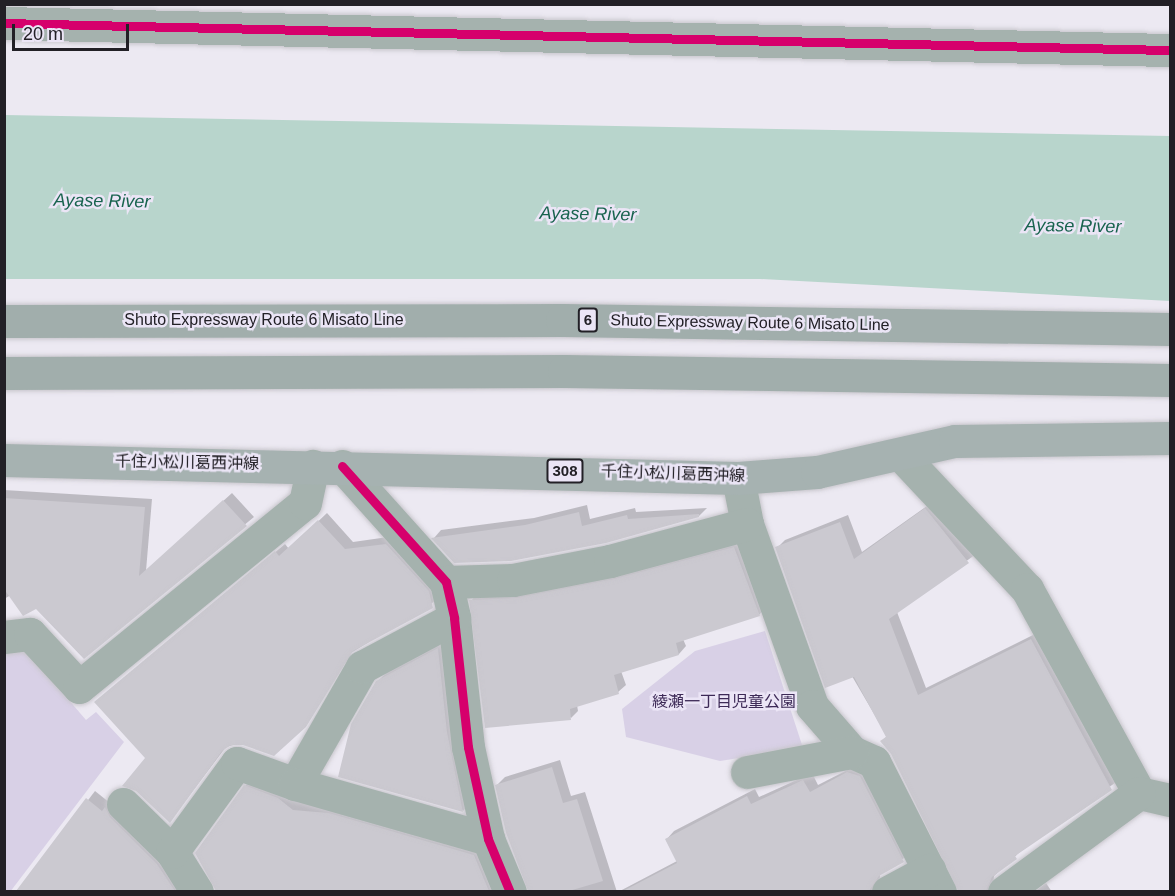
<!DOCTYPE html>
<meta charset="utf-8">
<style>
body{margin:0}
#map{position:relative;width:1175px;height:896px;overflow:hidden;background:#ece9f2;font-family:Helvetica,"Noto Sans JP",sans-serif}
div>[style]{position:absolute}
.green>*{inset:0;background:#d8d0e6}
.water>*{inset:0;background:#b8d5cc}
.shadow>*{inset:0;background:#0003}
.building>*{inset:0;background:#cbc9d0}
.roads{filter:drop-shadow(0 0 2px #c8c6cc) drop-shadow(0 0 2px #c8c6cc)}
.minor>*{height:33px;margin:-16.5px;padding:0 16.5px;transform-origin:16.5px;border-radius:16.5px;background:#a5b2ae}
.major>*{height:33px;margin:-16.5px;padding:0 16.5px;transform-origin:16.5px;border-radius:16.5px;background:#a6b2b1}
.highway>*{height:33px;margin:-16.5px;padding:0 16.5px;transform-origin:16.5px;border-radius:16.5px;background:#a1aeac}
.cycleway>*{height:9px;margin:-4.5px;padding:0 4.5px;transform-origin:4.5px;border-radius:4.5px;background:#d6006c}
span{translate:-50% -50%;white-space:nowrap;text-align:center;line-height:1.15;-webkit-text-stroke:5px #ebe5f6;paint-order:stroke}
.shield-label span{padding:2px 4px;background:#ebe5f6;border:2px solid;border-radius:4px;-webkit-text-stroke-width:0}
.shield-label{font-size:15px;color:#222026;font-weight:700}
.street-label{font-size:16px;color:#222026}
.park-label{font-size:16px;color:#3d2a57}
.water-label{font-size:18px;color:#18634e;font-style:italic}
.frame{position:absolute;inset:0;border:6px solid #222026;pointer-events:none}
.scale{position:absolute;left:12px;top:24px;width:117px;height:27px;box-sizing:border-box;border:3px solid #222026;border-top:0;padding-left:8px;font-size:18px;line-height:21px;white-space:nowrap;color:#222026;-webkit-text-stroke:4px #ebe5f6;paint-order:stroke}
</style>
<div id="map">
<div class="green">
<div style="clip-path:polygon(765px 631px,803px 748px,720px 761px,626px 737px,622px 709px,695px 651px)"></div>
<div style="clip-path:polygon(26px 650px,86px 720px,96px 712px,124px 742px,10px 892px,4px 891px,4px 653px)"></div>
</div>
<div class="water">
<div style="clip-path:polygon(5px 115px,1170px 136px,1170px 301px,760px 279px,5px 279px)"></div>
</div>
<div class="shadow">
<div style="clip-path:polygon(4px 490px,152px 499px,146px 571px,232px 493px,254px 517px,84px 657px,37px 607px,11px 595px,4px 599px)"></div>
<div style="clip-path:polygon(934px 501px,976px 554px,897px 612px,926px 688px,1039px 632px,1119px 780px,1023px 849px,994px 876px,993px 886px,997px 892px,958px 892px,958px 883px,892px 753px,882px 741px,887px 736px,777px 548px,785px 540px,848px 515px,862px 552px)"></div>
<div style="clip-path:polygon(587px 505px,590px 519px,635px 508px,636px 512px,707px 508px,699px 516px,605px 541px,434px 538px,441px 530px,534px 518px)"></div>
<div style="clip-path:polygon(327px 513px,353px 542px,395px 536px,440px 598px,351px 653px,305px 726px,226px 747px,170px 821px,147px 758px,105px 694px,285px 544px,289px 549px)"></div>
<div style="clip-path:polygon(741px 541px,766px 607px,759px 615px,683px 639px,686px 646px,679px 654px,621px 671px,626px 685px,618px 692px,577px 705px,578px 711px,571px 718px,471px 601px,478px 593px)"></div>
<div style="clip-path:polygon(447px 640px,472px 802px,463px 811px,377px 682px,387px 672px)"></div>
<div style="clip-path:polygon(560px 760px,571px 796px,585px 792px,617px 892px,555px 892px,542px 851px,537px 892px,529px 892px,507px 833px,497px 785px,505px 777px)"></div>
<div style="clip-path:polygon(859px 764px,911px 853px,880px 875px,879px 892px,618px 892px,677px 861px,666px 840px,674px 831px,755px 789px,759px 797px,812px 773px,818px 785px)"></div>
<div style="clip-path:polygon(253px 778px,482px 847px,501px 892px,215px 892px,245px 786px)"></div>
<div style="clip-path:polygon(95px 791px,110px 803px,190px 892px,18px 892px)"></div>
<div style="clip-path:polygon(1046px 883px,1052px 892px,1034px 892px)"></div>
</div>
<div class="building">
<div style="clip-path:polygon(4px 498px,145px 507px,139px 576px,223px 500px,247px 526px,84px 659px,36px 609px,23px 616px,4px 589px)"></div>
<div style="clip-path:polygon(925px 508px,969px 563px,889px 619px,918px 695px,1031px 639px,1112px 790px,1015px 856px,1017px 859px,992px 877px,986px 891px,958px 891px,891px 754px,880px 741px,886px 737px,854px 677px,825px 688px,775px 547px,840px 522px,854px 559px)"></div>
<div style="clip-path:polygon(579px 512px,582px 526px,627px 515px,628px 519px,699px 514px,699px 517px,606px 543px,511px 561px,454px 563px,431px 538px,525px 525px)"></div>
<div style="clip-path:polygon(318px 520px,345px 549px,386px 544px,429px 591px,433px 608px,353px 651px,306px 727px,274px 756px,243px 745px,231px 745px,222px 751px,170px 823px,136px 791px,122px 786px,145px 758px,94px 702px,275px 551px,279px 556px)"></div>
<div style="clip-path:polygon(734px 547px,760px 616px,676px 643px,679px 655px,614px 675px,619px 694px,570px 709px,571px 720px,485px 728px,469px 600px,516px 598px,614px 579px)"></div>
<div style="clip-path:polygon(438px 648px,447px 732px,463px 812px,338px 777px,351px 724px,376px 681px)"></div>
<div style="clip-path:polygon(552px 767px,563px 803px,577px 799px,603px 881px,569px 891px,528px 891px,506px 833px,495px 785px)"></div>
<div style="clip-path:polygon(847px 772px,860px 776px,904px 862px,879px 876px,869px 891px,623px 891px,677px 863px,665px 839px,747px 796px,751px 804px,803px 780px,810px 792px)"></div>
<div style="clip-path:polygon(244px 785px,278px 798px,293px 810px,329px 813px,474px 855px,489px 891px,216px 891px,195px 853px)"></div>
<div style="clip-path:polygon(86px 798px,102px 811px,105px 807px,110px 817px,157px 864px,175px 891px,16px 891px)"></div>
</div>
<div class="roads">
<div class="minor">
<div style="left:4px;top:23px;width:1166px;rotate:1.33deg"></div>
<div style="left:902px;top:456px;width:183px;rotate:46.8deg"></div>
<div style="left:1027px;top:589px;width:233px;rotate:61.2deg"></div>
<div style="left:1139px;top:793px;width:32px;rotate:13deg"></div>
<div style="left:342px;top:466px;width:156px;rotate:48.1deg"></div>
<div style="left:446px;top:582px;width:37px;rotate:77deg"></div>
<div style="left:454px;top:618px;width:130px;rotate:83.8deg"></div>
<div style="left:468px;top:747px;width:94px;rotate:77.7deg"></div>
<div style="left:488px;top:839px;width:57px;rotate:67.5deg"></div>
<div style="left:738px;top:478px;width:47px;rotate:78.9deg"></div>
<div style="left:747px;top:524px;width:193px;rotate:70.3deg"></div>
<div style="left:812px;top:706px;width:61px;rotate:49deg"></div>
<div style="left:852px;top:752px;width:24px;rotate:24deg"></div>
<div style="left:874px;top:762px;width:146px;rotate:63.1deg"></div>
<div style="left:446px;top:582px;width:67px;rotate:-1.7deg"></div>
<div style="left:513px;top:580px;width:99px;rotate:-11.1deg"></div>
<div style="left:610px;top:561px;width:142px;rotate:-15.1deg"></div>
<div style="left:4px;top:637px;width:26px;rotate:-7deg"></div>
<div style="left:30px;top:634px;width:72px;rotate:47.2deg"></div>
<div style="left:79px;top:687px;width:291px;rotate:-39.2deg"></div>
<div style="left:305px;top:503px;width:38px;rotate:-78deg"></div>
<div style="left:747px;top:772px;width:107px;rotate:-10.8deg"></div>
<div style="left:295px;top:784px;width:135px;rotate:-60.2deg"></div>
<div style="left:362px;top:667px;width:104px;rotate:-28deg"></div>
<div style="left:123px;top:804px;width:69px;rotate:44.4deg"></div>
<div style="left:172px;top:852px;width:47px;rotate:58deg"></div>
<div style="left:172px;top:852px;width:110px;rotate:-53.9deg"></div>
<div style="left:237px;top:763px;width:62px;rotate:19.9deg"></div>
<div style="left:295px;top:784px;width:201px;rotate:15.9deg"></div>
<div style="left:888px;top:892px;width:47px;rotate:-28.2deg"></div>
<div style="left:1004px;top:892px;width:167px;rotate:-36.3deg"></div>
</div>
<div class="major">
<div style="left:4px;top:460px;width:734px;rotate:1.4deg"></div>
<div style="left:738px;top:478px;width:79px;rotate:-4.3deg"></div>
<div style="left:817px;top:472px;width:141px;rotate:-12.7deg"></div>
<div style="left:955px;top:441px;width:215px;rotate:-0.8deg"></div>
</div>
<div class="highway">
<div style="left:4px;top:321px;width:558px;rotate:-0.1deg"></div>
<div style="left:562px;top:320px;width:608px;rotate:0.85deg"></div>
<div style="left:4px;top:373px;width:560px;rotate:-0.2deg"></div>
<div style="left:564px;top:371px;width:606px;rotate:0.85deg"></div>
</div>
</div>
<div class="cycleway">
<div style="left:4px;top:23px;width:1166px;rotate:1.33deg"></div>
<div style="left:342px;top:466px;width:156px;rotate:48.1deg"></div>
<div style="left:446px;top:582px;width:37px;rotate:77deg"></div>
<div style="left:454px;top:618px;width:130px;rotate:83.8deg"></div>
<div style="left:468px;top:747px;width:94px;rotate:77.7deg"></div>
<div style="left:488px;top:839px;width:57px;rotate:67.5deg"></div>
</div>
<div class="shield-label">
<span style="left:588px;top:320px">6</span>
<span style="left:565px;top:471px">308</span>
</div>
<div class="street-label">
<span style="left:264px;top:320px">Shuto Expressway Route 6 Misato Line</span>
<span style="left:750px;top:323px;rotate:1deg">Shuto Expressway Route 6 Misato Line</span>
<span style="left:187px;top:463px;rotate:1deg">千住小松川葛西沖線</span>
<span style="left:673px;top:474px;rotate:2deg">千住小松川葛西沖線</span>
</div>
<div class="park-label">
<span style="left:724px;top:702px">綾瀬一丁目児童公園</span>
</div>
<div class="water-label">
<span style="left:102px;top:201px;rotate:1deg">Ayase River</span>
<span style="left:588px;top:214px;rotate:1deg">Ayase River</span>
<span style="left:1073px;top:226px;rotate:1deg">Ayase River</span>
</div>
<div class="frame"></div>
<div class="scale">20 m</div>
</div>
